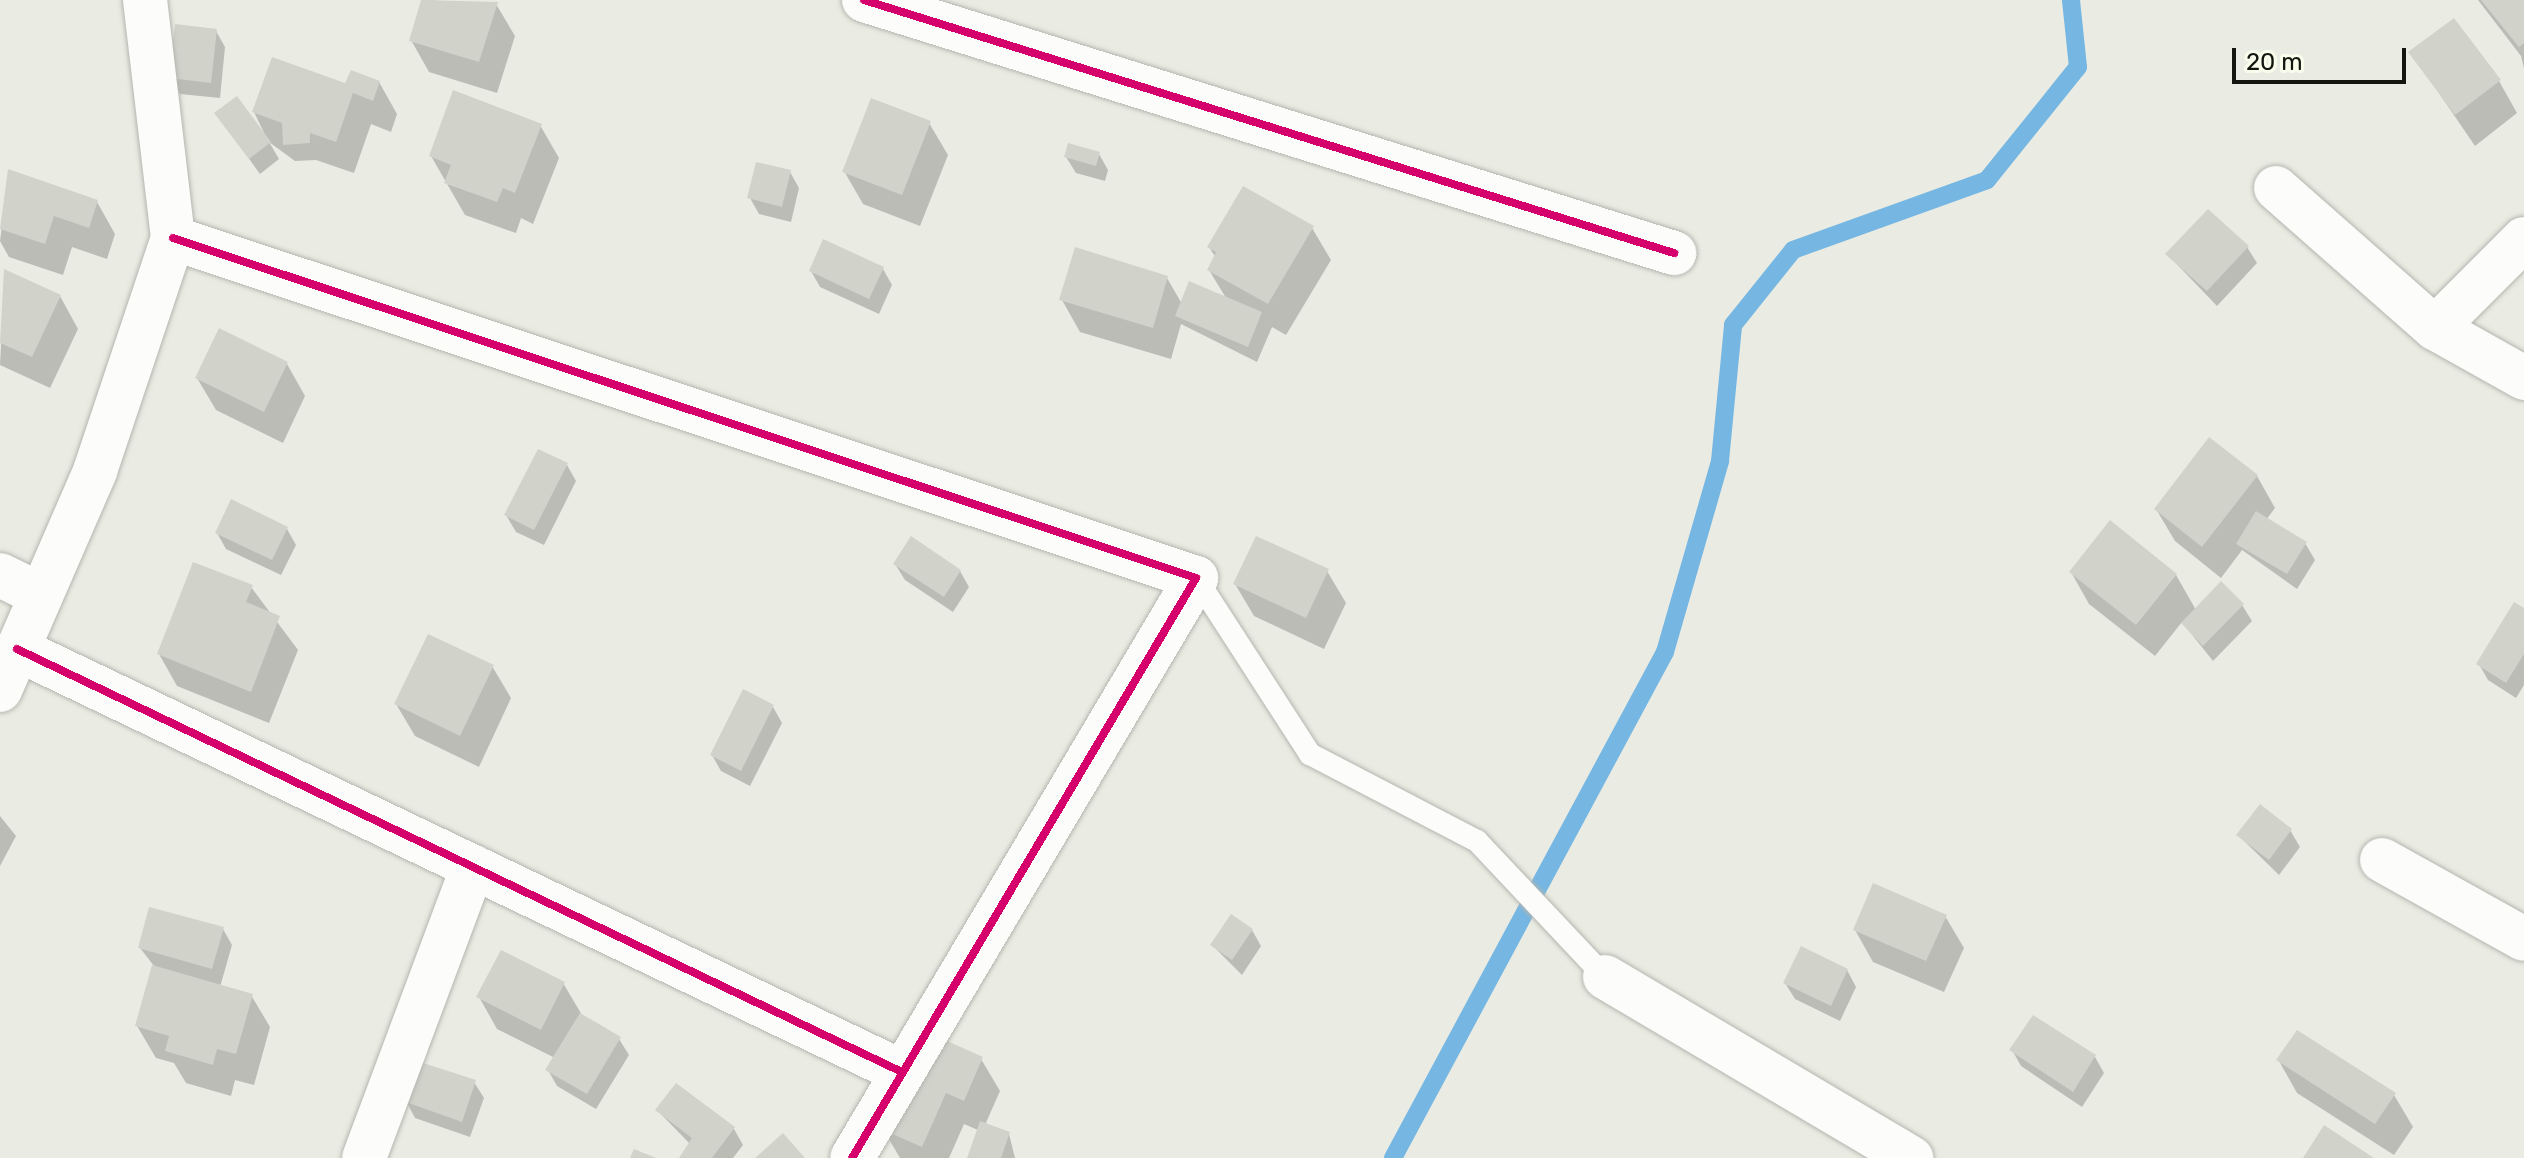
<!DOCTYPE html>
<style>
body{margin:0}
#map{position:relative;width:2524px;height:1158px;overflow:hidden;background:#eaece3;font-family:Rubik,sans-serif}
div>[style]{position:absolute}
.shadow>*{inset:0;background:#0003}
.stream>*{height:18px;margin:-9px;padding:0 9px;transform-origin:9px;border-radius:9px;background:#76b6e2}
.building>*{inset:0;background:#d1d3cb}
.roads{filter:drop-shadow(0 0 2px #b4b6af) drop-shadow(0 0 2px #b4b6af)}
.service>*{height:22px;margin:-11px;padding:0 11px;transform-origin:11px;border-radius:11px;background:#fcfcfb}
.minor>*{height:44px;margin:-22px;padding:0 22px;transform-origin:22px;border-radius:22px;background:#fcfcfb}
.cycleway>*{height:8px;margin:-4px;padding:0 4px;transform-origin:4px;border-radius:4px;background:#d6006c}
span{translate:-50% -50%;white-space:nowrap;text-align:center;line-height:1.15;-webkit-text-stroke:6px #f9feec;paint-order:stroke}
.scale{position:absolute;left:2232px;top:48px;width:174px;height:36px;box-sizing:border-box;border:4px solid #14150f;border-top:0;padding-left:10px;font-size:24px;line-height:28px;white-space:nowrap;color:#14150f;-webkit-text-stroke:6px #f9feec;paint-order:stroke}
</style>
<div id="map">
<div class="shadow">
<div style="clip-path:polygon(423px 0,496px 4px,515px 36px,497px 93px,429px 72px,411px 40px)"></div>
<div style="clip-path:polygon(2478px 0,2524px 0,2524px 68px,2521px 56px)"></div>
<div style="clip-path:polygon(216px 31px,225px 47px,220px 98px,180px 94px,171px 78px)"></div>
<div style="clip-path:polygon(2411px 52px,2499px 81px,2517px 113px,2475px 146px)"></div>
<div style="clip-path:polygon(379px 82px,397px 114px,391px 132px,371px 124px,354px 173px,316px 160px,295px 161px,269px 142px,279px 159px,260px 174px,217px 114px,268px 141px,254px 112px)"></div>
<div style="clip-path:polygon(929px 123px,948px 155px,920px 226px,863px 204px,844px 171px)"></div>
<div style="clip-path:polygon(540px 125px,559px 158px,533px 224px,521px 218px,516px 233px,465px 215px,431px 156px)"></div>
<div style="clip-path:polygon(1099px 154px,1108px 170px,1105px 181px,1076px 173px,1066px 157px)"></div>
<div style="clip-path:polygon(9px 172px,97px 202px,115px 234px,107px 259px,72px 247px,63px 275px,9px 257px,0 241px)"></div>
<div style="clip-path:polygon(790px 172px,799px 188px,791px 222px,759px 214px,750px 198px)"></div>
<div style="clip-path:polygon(1312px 228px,1331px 260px,1286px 335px,1272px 327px,1257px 362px,1181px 324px,1171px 359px,1080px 332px,1062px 300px,1167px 278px,1182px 304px,1226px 298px,1209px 270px,1216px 258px,1209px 247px)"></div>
<div style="clip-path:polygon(2247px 247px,2257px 263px,2217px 306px,2168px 255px)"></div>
<div style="clip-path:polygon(883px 269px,892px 285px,879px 314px,820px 287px,811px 271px)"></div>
<div style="clip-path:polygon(5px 272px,60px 296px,78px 329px,50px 388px,0 365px)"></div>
<div style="clip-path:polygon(287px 364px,305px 396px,283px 443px,216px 410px,197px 378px)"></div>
<div style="clip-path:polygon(567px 465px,576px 481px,544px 545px,516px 532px,506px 515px)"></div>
<div style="clip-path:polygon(2257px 476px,2275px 508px,2266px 520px,2305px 543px,2315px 560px,2297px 589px,2242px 550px,2221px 578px,2175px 541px,2156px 509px)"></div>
<div style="clip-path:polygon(287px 529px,296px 545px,281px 575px,226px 549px,217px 533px)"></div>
<div style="clip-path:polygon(895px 564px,960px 571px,969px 587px,953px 612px,905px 580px)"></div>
<div style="clip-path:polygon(1327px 571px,1346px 603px,1324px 649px,1254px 616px,1235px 584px)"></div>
<div style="clip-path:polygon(2071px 572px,2176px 575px,2196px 610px,2242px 605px,2252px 621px,2213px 661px,2182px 622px,2155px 656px,2089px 604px)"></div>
<div style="clip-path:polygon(251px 587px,298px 650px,269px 723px,177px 686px,159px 654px)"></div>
<div style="clip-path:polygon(2524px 610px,2524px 685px,2516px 698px,2488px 680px,2479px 664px)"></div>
<div style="clip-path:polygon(492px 666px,511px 698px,479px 767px,415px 736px,396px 704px)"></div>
<div style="clip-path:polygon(773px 707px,782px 723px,750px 786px,721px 771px,712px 755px)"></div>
<div style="clip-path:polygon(0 816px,16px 836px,0 866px)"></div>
<div style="clip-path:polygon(2290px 830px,2300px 847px,2279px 875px,2238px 835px)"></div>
<div style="clip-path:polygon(1945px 916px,1964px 948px,1944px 992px,1873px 962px,1855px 930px)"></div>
<div style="clip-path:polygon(223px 929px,232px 945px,220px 987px,251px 995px,270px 1027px,254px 1085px,235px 1080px,231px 1096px,186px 1083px,174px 1063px,156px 1058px,137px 1026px,154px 966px,140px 948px)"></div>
<div style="clip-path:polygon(1252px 930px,1261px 946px,1242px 975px,1212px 945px)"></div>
<div style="clip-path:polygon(1847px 970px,1856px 987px,1840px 1021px,1795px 999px,1785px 983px)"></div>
<div style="clip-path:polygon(563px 983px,582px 1015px,619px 1039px,629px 1055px,596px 1109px,557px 1086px,548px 1070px,555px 1058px,497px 1029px,479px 997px)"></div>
<div style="clip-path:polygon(2012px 1050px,2095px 1057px,2104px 1073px,2082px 1107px,2021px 1066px)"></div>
<div style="clip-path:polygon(981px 1059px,1000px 1091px,985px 1125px,1009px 1134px,1015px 1158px,969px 1158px,978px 1130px,964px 1124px,949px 1158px,900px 1158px,883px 1129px)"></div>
<div style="clip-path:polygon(2279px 1061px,2394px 1095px,2413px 1127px,2394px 1155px,2297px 1093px)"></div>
<div style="clip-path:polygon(474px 1082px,484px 1098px,470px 1137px,415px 1118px,406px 1101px)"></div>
<div style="clip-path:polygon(676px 1086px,734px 1129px,743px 1145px,733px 1158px,682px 1158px,691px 1145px,657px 1110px)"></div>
</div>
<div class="stream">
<div style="left:1393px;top:1158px;width:574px;rotate:-61.74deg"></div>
<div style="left:1665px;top:652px;width:199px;rotate:-73.9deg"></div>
<div style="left:1720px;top:461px;width:137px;rotate:-84.5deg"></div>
<div style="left:1733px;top:325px;width:96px;rotate:-51.3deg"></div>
<div style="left:1793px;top:250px;width:206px;rotate:-19.8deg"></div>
<div style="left:1987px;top:180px;width:145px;rotate:-51.2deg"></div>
<div style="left:2078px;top:67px;width:67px;rotate:-96deg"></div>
</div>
<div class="building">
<div style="clip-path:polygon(421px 0,498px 2px,479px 62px,409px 41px)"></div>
<div style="clip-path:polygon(2481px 0,2524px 0,2524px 43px,2519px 47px)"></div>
<div style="clip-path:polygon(2454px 18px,2501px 80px,2455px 115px,2408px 52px)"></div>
<div style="clip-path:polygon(175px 24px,217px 29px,211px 83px,169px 78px)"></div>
<div style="clip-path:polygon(272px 57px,345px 83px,351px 70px,380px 81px,373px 101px,353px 93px,336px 142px,310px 133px,310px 143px,283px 145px,282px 123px,252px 112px)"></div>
<div style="clip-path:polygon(453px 90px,542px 124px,515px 193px,503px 188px,497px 202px,444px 183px,451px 165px,429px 156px)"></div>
<div style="clip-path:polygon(237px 96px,271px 142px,249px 159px,214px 113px)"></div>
<div style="clip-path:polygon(871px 98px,931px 121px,902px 195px,842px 172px)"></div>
<div style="clip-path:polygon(1068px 143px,1100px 152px,1096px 166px,1064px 157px)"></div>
<div style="clip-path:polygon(756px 162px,791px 170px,782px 207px,747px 198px)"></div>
<div style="clip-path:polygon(8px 169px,98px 200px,89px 228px,54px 216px,45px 244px,0 229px)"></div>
<div style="clip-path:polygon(1243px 186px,1314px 226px,1268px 304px,1207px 270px,1216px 252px,1207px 247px)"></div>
<div style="clip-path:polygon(2208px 209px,2249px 246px,2207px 291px,2165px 254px)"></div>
<div style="clip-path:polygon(823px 239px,884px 267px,869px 299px,809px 271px)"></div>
<div style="clip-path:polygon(1075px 247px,1168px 276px,1153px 328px,1059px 300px)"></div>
<div style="clip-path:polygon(4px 269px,61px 295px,32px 357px,0 343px)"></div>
<div style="clip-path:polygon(1189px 281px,1262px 312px,1248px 347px,1175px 316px)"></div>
<div style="clip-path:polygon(219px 328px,288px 362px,264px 412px,195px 378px)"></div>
<div style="clip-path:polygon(2209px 437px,2258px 475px,2202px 547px,2154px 509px)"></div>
<div style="clip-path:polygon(538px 449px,568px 463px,534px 530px,504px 515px)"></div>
<div style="clip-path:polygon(231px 499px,288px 527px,272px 560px,215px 533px)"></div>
<div style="clip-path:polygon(2256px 511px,2307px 542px,2287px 574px,2236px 544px)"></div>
<div style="clip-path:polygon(2110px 520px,2177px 574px,2136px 625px,2069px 572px)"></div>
<div style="clip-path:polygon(911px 536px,961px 570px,944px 597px,893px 564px)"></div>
<div style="clip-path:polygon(1256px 536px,1329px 569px,1306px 618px,1233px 584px)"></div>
<div style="clip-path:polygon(193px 562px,253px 585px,246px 602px,280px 616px,251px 692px,157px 654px)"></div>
<div style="clip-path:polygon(2221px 581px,2244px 604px,2203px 646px,2181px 623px)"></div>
<div style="clip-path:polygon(2514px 602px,2524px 608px,2524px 654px,2506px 683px,2476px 664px)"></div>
<div style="clip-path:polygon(428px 634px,494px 665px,460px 736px,394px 704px)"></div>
<div style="clip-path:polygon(743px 689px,774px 705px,741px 771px,710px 755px)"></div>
<div style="clip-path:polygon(2260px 804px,2292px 829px,2269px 860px,2236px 835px)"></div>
<div style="clip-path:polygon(1873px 883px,1947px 915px,1926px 961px,1853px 930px)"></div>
<div style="clip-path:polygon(149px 907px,224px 927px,212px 969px,138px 948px)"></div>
<div style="clip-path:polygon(1231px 914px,1253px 929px,1232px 960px,1210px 945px)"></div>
<div style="clip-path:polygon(1801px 946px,1848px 969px,1831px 1006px,1783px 983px)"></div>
<div style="clip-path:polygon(501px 950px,565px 982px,541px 1030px,476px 997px)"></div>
<div style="clip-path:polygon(152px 965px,253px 994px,236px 1054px,217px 1049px,213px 1065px,165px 1051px,169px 1036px,135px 1026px)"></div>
<div style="clip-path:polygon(580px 1013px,621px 1037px,587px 1094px,545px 1070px)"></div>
<div style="clip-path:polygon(2033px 1015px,2096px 1055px,2073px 1092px,2009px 1050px)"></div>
<div style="clip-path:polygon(2297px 1030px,2396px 1093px,2375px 1124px,2276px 1060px)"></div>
<div style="clip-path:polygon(925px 1031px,983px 1057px,964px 1101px,946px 1093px,922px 1147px,881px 1129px)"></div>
<div style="clip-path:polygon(417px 1061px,476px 1080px,462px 1122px,403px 1101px)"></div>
<div style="clip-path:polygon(676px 1083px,735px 1127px,712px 1158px,679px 1158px,692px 1138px,655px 1110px)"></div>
<div style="clip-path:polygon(980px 1121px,1010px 1132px,1001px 1158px,967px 1158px)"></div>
<div style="clip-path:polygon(2324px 1125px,2374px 1158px,2303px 1158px)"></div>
<div style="clip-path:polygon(783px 1133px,805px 1158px,755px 1158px)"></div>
<div style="clip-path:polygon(634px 1149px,656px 1158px,630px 1158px)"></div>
</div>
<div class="roads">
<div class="service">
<div style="left:1196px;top:578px;width:210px;rotate:57.1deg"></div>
<div style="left:1310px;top:754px;width:188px;rotate:27.5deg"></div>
<div style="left:1477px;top:841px;width:187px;rotate:46.7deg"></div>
</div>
<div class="minor">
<div style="left:864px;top:0;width:849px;rotate:17.35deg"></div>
<div style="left:2276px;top:188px;width:212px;rotate:41.4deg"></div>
<div style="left:2435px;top:328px;width:102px;rotate:29.3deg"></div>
<div style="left:173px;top:238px;width:1078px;rotate:18.38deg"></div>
<div style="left:1196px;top:578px;width:674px;rotate:120.67deg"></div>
<div style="left:2435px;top:328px;width:126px;rotate:-45deg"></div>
<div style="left:0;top:575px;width:43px;rotate:26deg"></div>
<div style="left:17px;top:649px;width:981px;rotate:25.55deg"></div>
<div style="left:0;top:690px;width:239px;rotate:-66.5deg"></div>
<div style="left:95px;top:471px;width:246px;rotate:-71.5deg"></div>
<div style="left:173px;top:238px;width:240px;rotate:-96.7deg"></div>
<div style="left:2382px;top:860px;width:162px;rotate:29.1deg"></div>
<div style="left:1605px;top:977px;width:356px;rotate:30.6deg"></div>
<div style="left:364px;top:1158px;width:311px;rotate:-69.5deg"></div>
</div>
</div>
<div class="cycleway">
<div style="left:864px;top:0;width:849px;rotate:17.35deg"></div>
<div style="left:173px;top:238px;width:1078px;rotate:18.38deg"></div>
<div style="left:1196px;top:578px;width:674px;rotate:120.67deg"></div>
<div style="left:17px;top:649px;width:981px;rotate:25.55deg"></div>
</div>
<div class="scale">20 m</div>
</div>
